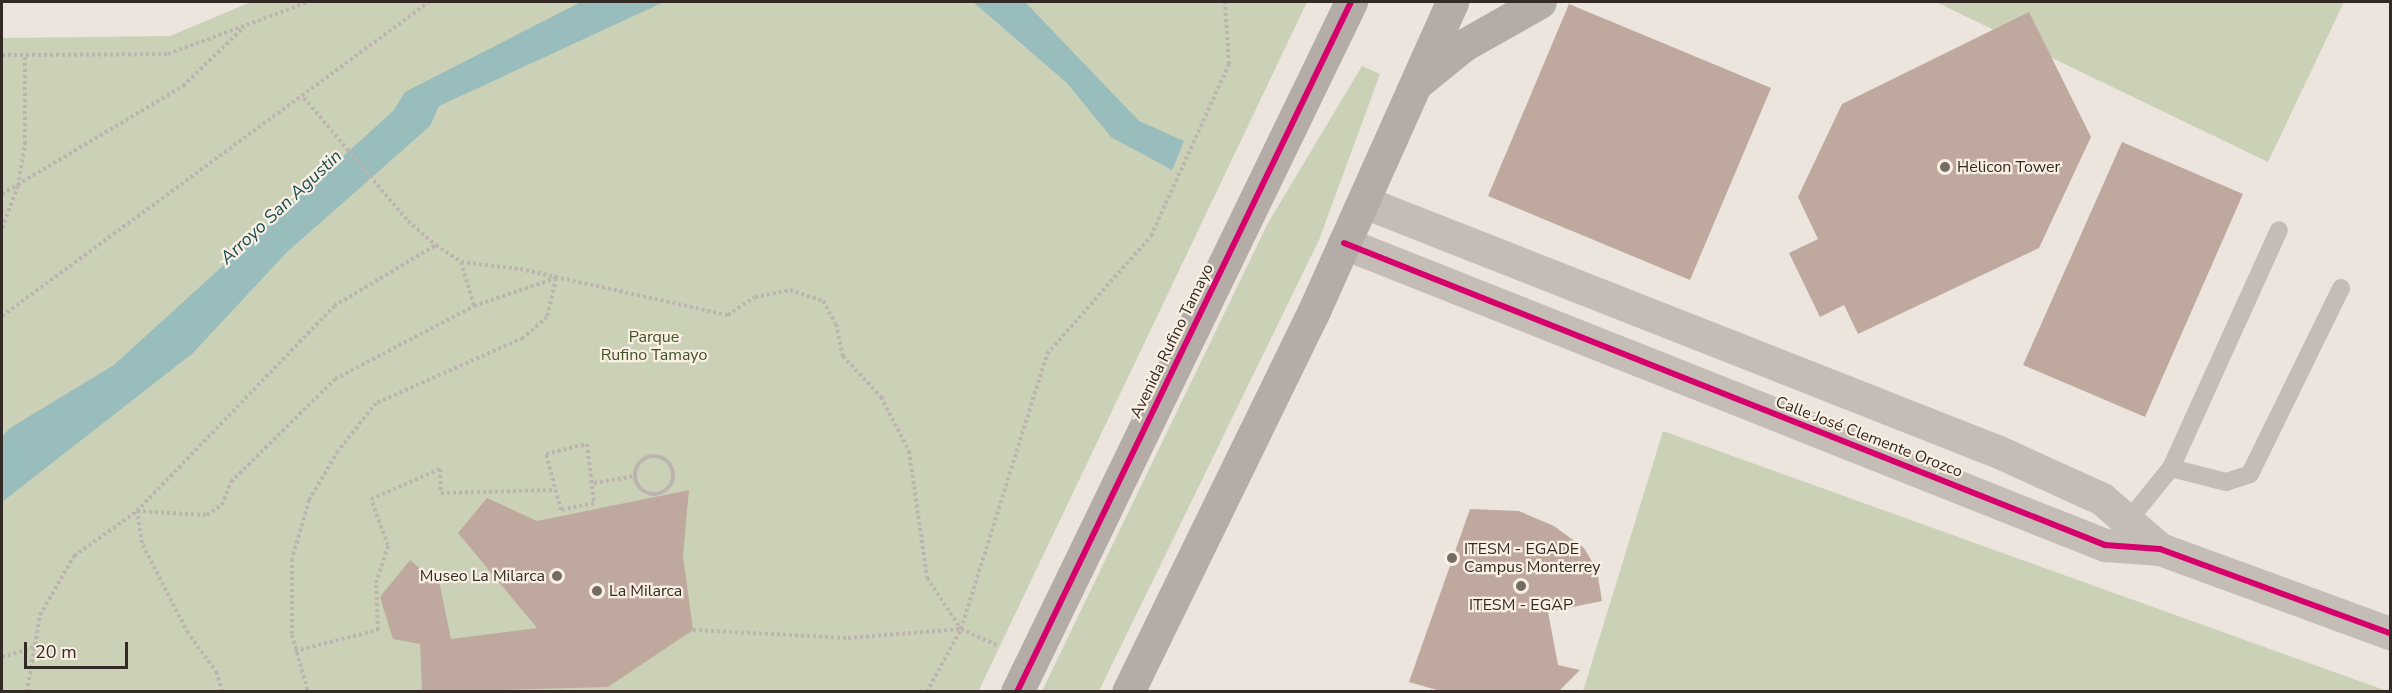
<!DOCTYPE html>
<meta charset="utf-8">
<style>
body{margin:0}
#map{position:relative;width:2392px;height:693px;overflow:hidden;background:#ebe5dd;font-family:"Nunito Sans",sans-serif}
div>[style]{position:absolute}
.green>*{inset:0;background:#cbd1b6}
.water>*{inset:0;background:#99bcbc}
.building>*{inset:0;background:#bfa99e}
.path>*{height:4px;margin-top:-2px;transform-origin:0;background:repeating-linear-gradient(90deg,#bcb5af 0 3px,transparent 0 6px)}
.path>.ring{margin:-2px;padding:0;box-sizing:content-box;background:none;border:4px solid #bcb5af;border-radius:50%}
.lane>*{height:18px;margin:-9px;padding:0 9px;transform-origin:9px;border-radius:9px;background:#c4bdb6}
.street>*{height:33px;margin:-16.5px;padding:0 16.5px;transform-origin:16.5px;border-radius:16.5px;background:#c4bdb6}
.secondary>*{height:33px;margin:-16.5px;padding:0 16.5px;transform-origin:16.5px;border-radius:16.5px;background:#b4ada7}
.cycleway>*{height:6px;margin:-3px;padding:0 3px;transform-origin:3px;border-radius:3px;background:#d6006c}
.dots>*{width:16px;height:16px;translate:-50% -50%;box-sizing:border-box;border:3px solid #f9f0e3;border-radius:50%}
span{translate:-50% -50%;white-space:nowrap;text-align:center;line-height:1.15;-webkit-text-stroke:4.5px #f9f0e3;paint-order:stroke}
.poi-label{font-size:16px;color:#342a25}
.left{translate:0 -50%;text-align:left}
.right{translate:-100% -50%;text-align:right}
.park-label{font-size:16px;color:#415229}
.street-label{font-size:16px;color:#342a25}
.water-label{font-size:18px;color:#1a4f56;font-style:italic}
.frame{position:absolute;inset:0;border:3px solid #342a25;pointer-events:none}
.scale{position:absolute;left:24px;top:642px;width:104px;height:27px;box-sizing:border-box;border:3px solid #342a25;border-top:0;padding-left:8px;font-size:18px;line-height:21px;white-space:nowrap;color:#342a25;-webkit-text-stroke:4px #f9f0e3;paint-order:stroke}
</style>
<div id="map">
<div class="green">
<div style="clip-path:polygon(251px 2px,1307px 2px,978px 692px,2px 691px,2px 38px,170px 36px)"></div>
<div style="clip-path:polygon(1936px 2px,2344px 2px,2268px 162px)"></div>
<div style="clip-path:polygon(1362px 66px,1380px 74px,1319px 240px,1099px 691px,1042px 691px,1268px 223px)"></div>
<div style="clip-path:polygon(1663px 431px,2387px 691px,1583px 691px)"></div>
</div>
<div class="water">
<div style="clip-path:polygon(581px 2px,664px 2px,439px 106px,430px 126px,286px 253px,193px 353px,2px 502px,2px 437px,10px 428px,114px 365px,394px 110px,405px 92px)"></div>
<div style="clip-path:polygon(973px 2px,1025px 2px,1139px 121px,1184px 141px,1172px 170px,1111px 137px,1067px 83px)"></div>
</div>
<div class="building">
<div style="clip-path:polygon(1569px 4px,1771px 88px,1690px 280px,1488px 196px)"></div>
<div style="clip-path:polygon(2029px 12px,2091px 137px,2039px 248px,1858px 334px,1844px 305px,1820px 317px,1789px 253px,1818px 239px,1798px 197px,1842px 104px)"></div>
<div style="clip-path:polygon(2122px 142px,2243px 194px,2145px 417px,2023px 365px)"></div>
<div style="clip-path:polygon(689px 490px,683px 556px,693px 630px,608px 687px,422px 692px,420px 644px,393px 639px,380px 597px,410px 560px,440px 585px,451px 639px,537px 628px,458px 533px,487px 498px,537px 521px)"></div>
<div style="clip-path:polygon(1470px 509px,1519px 511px,1554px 526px,1584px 548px,1597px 570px,1602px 601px,1548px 612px,1558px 665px,1580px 670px,1558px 692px,1444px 692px,1409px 682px)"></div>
</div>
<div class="path">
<div style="left:2px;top:55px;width:166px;rotate:-0.3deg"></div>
<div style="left:168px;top:54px;width:149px;rotate:-20.4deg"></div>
<div style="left:304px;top:98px;width:161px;rotate:49.8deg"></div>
<div style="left:408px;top:221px;width:37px;rotate:41deg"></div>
<div style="left:2px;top:194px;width:211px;rotate:-30.8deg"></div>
<div style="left:183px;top:86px;width:85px;rotate:-44deg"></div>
<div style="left:2px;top:228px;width:45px;rotate:-69.1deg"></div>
<div style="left:18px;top:186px;width:43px;rotate:-80.5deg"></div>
<div style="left:25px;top:144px;width:89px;rotate:-90deg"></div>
<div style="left:461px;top:262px;width:46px;rotate:73.5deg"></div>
<div style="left:2px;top:316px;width:530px;rotate:-36.33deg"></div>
<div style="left:587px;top:444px;width:59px;rotate:83.2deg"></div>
<div style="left:594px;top:503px;width:34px;rotate:168deg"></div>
<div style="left:561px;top:510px;width:58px;rotate:-105deg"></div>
<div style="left:546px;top:454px;width:42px;rotate:-13.7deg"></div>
<div class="ring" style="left:635px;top:456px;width:34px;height:34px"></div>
<div style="left:594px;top:483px;width:42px;rotate:-9.7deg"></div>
<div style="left:693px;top:630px;width:155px;rotate:3deg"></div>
<div style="left:848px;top:638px;width:113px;rotate:-4.6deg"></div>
<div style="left:961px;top:629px;width:42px;rotate:24.1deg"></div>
<div style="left:295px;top:651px;width:86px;rotate:-14.2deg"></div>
<div style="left:378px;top:630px;width:47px;rotate:-92.4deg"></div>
<div style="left:376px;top:583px;width:40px;rotate:-72deg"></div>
<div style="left:388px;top:545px;width:49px;rotate:-110.3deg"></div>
<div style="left:371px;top:499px;width:75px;rotate:-23.5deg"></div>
<div style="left:440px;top:469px;width:24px;rotate:88deg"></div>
<div style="left:441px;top:493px;width:114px;rotate:-1.5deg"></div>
<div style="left:2px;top:657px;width:34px;rotate:-17deg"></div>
<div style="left:27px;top:692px;width:78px;rotate:-80.4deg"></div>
<div style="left:40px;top:615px;width:68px;rotate:-60deg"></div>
<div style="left:74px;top:556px;width:77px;rotate:-35.5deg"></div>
<div style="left:137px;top:511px;width:284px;rotate:-46.1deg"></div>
<div style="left:334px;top:306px;width:119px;rotate:-30.9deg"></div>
<div style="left:436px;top:245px;width:30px;rotate:34deg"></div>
<div style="left:461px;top:262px;width:59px;rotate:6.8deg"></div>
<div style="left:520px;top:269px;width:213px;rotate:12.5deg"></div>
<div style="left:728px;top:315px;width:32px;rotate:-34deg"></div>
<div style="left:755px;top:297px;width:36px;rotate:-11deg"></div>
<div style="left:790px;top:290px;width:35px;rotate:18deg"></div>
<div style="left:823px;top:301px;width:26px;rotate:61deg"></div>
<div style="left:836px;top:324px;width:33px;rotate:78deg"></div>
<div style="left:843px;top:356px;width:56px;rotate:47.2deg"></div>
<div style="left:881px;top:397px;width:61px;rotate:62.6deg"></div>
<div style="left:909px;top:451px;width:128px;rotate:81.9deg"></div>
<div style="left:927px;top:578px;width:61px;rotate:56.3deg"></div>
<div style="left:222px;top:692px;width:20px;rotate:-105deg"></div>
<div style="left:217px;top:673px;width:49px;rotate:-125.9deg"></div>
<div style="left:188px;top:633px;width:101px;rotate:-117.1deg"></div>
<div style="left:142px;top:543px;width:32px;rotate:-99deg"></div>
<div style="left:137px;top:511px;width:70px;rotate:3.3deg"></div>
<div style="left:207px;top:515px;width:18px;rotate:-34deg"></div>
<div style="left:222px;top:505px;width:25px;rotate:-69deg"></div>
<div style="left:231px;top:482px;width:146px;rotate:-44.7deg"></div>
<div style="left:335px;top:379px;width:157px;rotate:-27.7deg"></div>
<div style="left:474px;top:306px;width:87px;rotate:-18.9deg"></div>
<div style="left:556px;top:278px;width:40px;rotate:103deg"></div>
<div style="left:547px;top:317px;width:32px;rotate:139deg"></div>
<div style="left:523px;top:338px;width:161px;rotate:156.1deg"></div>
<div style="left:376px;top:403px;width:61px;rotate:128.4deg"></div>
<div style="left:338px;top:451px;width:57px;rotate:120.6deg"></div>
<div style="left:309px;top:500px;width:61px;rotate:106.1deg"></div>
<div style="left:292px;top:559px;width:76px;rotate:90deg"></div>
<div style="left:292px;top:635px;width:59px;rotate:74.3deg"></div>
<div style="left:927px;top:692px;width:72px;rotate:-61.6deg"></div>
<div style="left:961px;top:629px;width:288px;rotate:-72.6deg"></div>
<div style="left:1047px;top:354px;width:157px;rotate:-48.6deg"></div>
<div style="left:1151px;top:236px;width:189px;rotate:-65.6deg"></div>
<div style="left:1229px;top:64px;width:62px;rotate:-93.7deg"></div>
</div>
<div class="lane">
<div style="left:2171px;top:468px;width:57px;rotate:14.3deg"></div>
<div style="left:2226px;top:482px;width:25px;rotate:-18deg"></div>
<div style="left:2250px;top:474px;width:207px;rotate:-63.9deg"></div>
<div style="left:2123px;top:527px;width:76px;rotate:-50.9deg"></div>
<div style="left:2171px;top:468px;width:261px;rotate:-65.6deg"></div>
</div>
<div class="street">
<div style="left:1364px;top:202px;width:682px;rotate:21.49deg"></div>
<div style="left:1999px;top:452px;width:113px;rotate:24.5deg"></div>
<div style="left:2102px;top:499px;width:77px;rotate:40.8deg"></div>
<div style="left:1344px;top:243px;width:819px;rotate:21.65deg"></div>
<div style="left:2105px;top:545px;width:55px;rotate:4.2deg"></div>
<div style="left:2160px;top:549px;width:245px;rotate:20.1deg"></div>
</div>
<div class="secondary">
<div style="left:1417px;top:83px;width:60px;rotate:-39deg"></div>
<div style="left:1464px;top:45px;width:87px;rotate:-29.5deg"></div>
<div style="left:1017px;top:692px;width:767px;rotate:-64.17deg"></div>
<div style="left:1128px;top:692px;width:422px;rotate:-64deg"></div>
<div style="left:1313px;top:313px;width:341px;rotate:-65.9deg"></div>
</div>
<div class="cycleway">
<div style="left:1344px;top:243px;width:819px;rotate:21.65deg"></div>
<div style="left:2105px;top:545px;width:55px;rotate:4.2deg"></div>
<div style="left:2160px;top:549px;width:245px;rotate:20.1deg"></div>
<div style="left:1017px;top:692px;width:767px;rotate:-64.17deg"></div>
</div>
<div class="dots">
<div style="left:1945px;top:167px;background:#746b65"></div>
<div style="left:1452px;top:558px;background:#746b65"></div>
<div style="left:557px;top:576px;background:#746b65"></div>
<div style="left:1521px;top:586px;background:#746b65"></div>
<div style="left:597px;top:591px;background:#746b65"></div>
</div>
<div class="poi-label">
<span class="left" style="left:1957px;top:167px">Helicon Tower</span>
<span class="left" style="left:1464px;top:558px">ITESM - EGADE<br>Campus Monterrey</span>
<span class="right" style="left:545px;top:576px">Museo La Milarca</span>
<span class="left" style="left:609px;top:591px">La Milarca</span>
<span style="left:1521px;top:605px">ITESM - EGAP</span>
</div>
<div class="park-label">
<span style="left:654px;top:346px">Parque<br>Rufino Tamayo</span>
</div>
<div class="street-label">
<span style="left:1172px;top:341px;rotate:-64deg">Avenida Rufino Tamayo</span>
<span style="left:1869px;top:437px;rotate:21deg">Calle José Clemente Orozco</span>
</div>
<div class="water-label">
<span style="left:281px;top:207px;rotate:-43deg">Arroyo San Agustin</span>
</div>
<div class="frame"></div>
<div class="scale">20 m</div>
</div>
